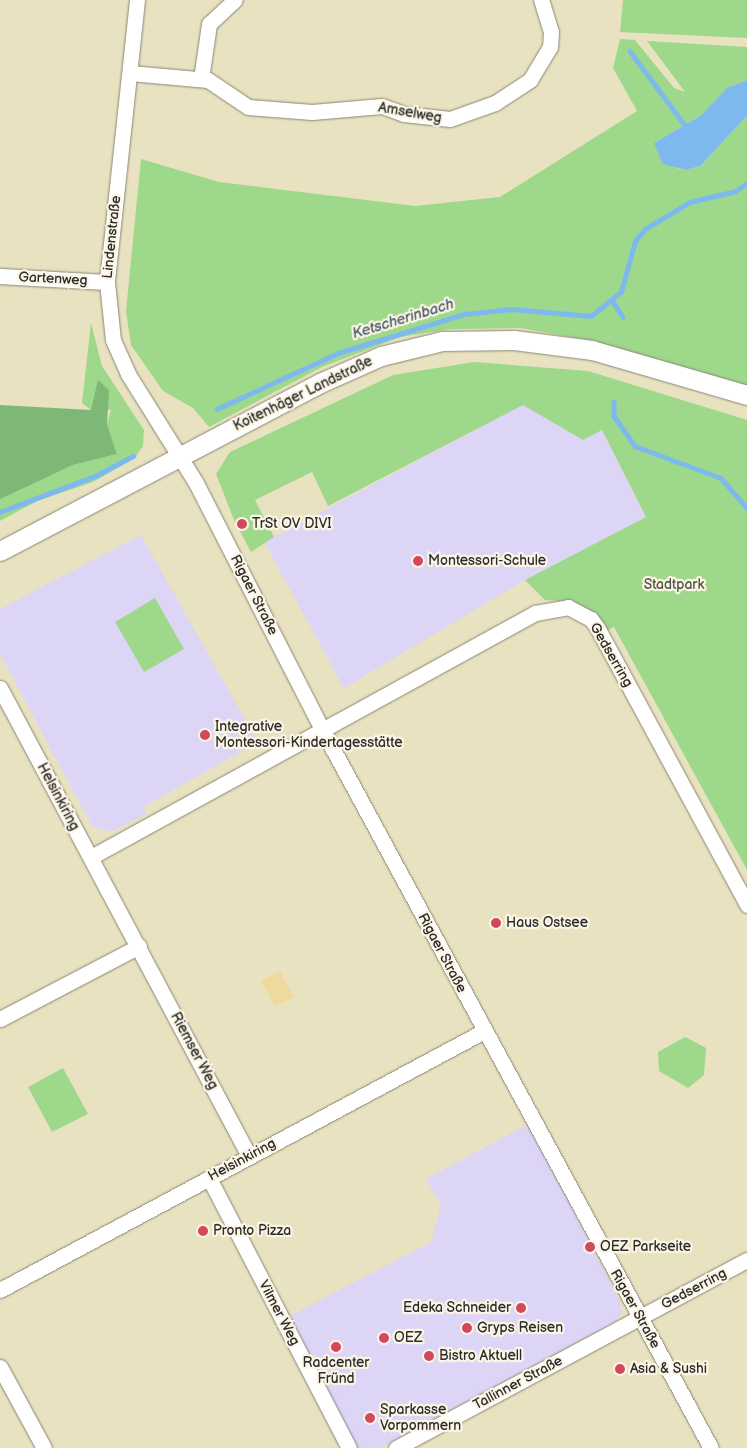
<!DOCTYPE html>
<meta charset="utf-8">
<style>
body{margin:0}
#map{position:relative;width:747px;height:1448px;overflow:hidden;background:#e9e2c0;font-family:"Balsamiq Sans",sans-serif}
div>[style]{position:absolute}
.built>*{inset:0;background:#ddd5f6}
.green>*{inset:0;background:#9dd88b}
.forest>*{inset:0;background:#7eb877}
.sand>*{inset:0;background:#eeda9e}
.water>*{inset:0;background:#7db9ef}
.stream>*{height:4.5px;margin:-2.25px;padding:0 2.25px;transform-origin:2.25px;border-radius:2.25px;background:#7db9ef}
.roads{filter:drop-shadow(0 0 1px #8a8676) drop-shadow(0 0 1px #8a8676)}
.minor>*{height:15px;margin:-7.5px;padding:0 7.5px;transform-origin:7.5px;border-radius:7.5px;background:#fff}
.major>*{height:19px;margin:-9.5px;padding:0 9.5px;transform-origin:9.5px;border-radius:9.5px;background:#fff}
.dots>*{width:14px;height:14px;translate:-50% -50%;box-sizing:border-box;border:2px solid #fcf5e5;border-radius:50%}
span{translate:-50% -50%;white-space:nowrap;text-align:center;line-height:1.15;-webkit-text-stroke:4.5px #fcf5e5;paint-order:stroke}
.street-label{font-size:14px;color:#2b2b2b}
.poi-label{font-size:14px;color:#2b2b2b}
.left{translate:0 -50%;text-align:left}
.right{translate:-100% -50%;text-align:right}
.park-label{font-size:14px;color:#485643}
.water-label{font-size:15px;color:#445666;font-style:italic}
</style>
<div id="map">
<div class="built">
<div style="clip-path:polygon(524px 404px,583px 440px,602px 430px,646px 517px,525px 580px,344px 688px,264px 542px)"></div>
<div style="clip-path:polygon(141px 535px,258px 742px,143px 807px,147px 814px,111px 832px,92px 826px,0 654px,0 609px)"></div>
<div style="clip-path:polygon(528px 1124px,620px 1301px,622px 1313px,613px 1323px,380px 1448px,356px 1448px,288px 1317px,431px 1242px,441px 1205px,426px 1179px)"></div>
</div>
<div class="green">
<div style="clip-path:polygon(623px 0,747px 0,747px 38px,620px 32px)"></div>
<div style="clip-path:polygon(620px 39px,635px 40px,674px 88px,685px 92px,647px 41px,747px 47px,747px 80px,727px 88px,700px 116px,654px 143px,676px 168px,686px 170px,700px 166px,747px 116px,747px 388px,582px 339px,520px 328px,451px 329px,400px 337px,322px 367px,209px 427px,193px 408px,163px 391px,131px 345px,126px 311px,141px 159px,219px 182px,415px 206px,500px 197px,637px 111px,613px 68px)"></div>
<div style="clip-path:polygon(91px 323px,102px 366px,144px 430px,143px 446px,135px 458px,93px 482px,37px 501px,0 521px,0 499px,6px 495px,73px 465px,117px 454px,107px 424px,111px 410px,91px 410px,82px 403px)"></div>
<div style="clip-path:polygon(474px 362px,588px 371px,747px 420px,747px 870px,614px 627px,606px 631px,596px 615px,575px 602px,545px 600px,525px 580px,646px 517px,602px 430px,583px 440px,523px 405px,328px 506px,312px 472px,255px 500px,274px 537px,251px 552px,234px 520px,216px 474px,230px 452px,393px 375px)"></div>
<div style="clip-path:polygon(155px 598px,184px 649px,144px 672px,115px 622px)"></div>
<div style="clip-path:polygon(685px 1037px,706px 1048px,704px 1075px,688px 1088px,659px 1071px,658px 1052px)"></div>
<div style="clip-path:polygon(63px 1068px,88px 1114px,52px 1132px,28px 1087px)"></div>
</div>
<div class="forest">
<div style="clip-path:polygon(98px 380px,109px 390px,107px 424px,117px 454px,73px 465px,0 499px,0 405px,91px 410px)"></div>
</div>
<div class="sand">
<div style="clip-path:polygon(280px 971px,294px 997px,275px 1007px,261px 981px)"></div>
</div>
<div class="water">
<div style="clip-path:polygon(747px 80px,747px 116px,700px 166px,686px 170px,663px 164px,654px 143px,700px 116px,727px 88px)"></div>
</div>
<div class="stream">
<div style="left:630px;top:51px;width:92px;rotate:53.4deg"></div>
<div style="left:612px;top:300px;width:20px;rotate:57deg"></div>
<div style="left:614px;top:402px;width:14px;rotate:90deg"></div>
<div style="left:614px;top:416px;width:37px;rotate:55deg"></div>
<div style="left:635px;top:446px;width:92px;rotate:20.4deg"></div>
<div style="left:721px;top:478px;width:40px;rotate:49deg"></div>
<div style="left:217px;top:409px;width:133px;rotate:-24.8deg"></div>
<div style="left:338px;top:353px;width:132px;rotate:-17.2deg"></div>
<div style="left:464px;top:314px;width:48px;rotate:-5.9deg"></div>
<div style="left:512px;top:309px;width:79px;rotate:5.1deg"></div>
<div style="left:591px;top:316px;width:38px;rotate:-39deg"></div>
<div style="left:621px;top:292px;width:53px;rotate:-74.6deg"></div>
<div style="left:635px;top:241px;width:16px;rotate:-50deg"></div>
<div style="left:645px;top:229px;width:52px;rotate:-31deg"></div>
<div style="left:690px;top:202px;width:47px;rotate:-13.4deg"></div>
<div style="left:736px;top:191px;width:14px;rotate:-36deg"></div>
<div style="left:0;top:512px;width:102px;rotate:-20.8deg"></div>
<div style="left:95px;top:476px;width:43px;rotate:-27.8deg"></div>
</div>
<div class="roads">
<div class="minor">
<div style="left:137px;top:0;width:284px;rotate:96.1deg"></div>
<div style="left:107px;top:282px;width:58px;rotate:84.1deg"></div>
<div style="left:113px;top:340px;width:37px;rotate:66deg"></div>
<div style="left:128px;top:374px;width:128px;rotate:58deg"></div>
<div style="left:196px;top:483px;width:276px;rotate:62.9deg"></div>
<div style="left:322px;top:729px;width:817px;rotate:61.59deg"></div>
<div style="left:130px;top:73px;width:78px;rotate:5.1deg"></div>
<div style="left:208px;top:80px;width:48px;rotate:34deg"></div>
<div style="left:248px;top:107px;width:64px;rotate:4.5deg"></div>
<div style="left:312px;top:112px;width:70px;rotate:-4.9deg"></div>
<div style="left:382px;top:106px;width:23px;rotate:20deg"></div>
<div style="left:404px;top:114px;width:46px;rotate:6.2deg"></div>
<div style="left:450px;top:119px;width:48px;rotate:-19.6deg"></div>
<div style="left:495px;top:103px;width:42px;rotate:-33.3deg"></div>
<div style="left:530px;top:80px;width:39px;rotate:-59deg"></div>
<div style="left:550px;top:47px;width:15px;rotate:-86deg"></div>
<div style="left:551px;top:32px;width:34px;rotate:-107deg"></div>
<div style="left:201px;top:79px;width:56px;rotate:-81.7deg"></div>
<div style="left:209px;top:24px;width:35px;rotate:-43deg"></div>
<div style="left:0;top:276px;width:107px;rotate:3.2deg"></div>
<div style="left:0;top:688px;width:530px;rotate:61.98deg"></div>
<div style="left:91px;top:857px;width:507px;rotate:-28.79deg"></div>
<div style="left:535px;top:613px;width:34px;rotate:-10deg"></div>
<div style="left:568px;top:607px;width:26px;rotate:28deg"></div>
<div style="left:591px;top:619px;width:12px;rotate:55deg"></div>
<div style="left:598px;top:629px;width:314px;rotate:61.6deg"></div>
<div style="left:0;top:1019px;width:157px;rotate:-27.7deg"></div>
<div style="left:209px;top:1178px;width:304px;rotate:62.6deg"></div>
<div style="left:0;top:1290px;width:549px;rotate:-28.15deg"></div>
<div style="left:0;top:1367px;width:92px;rotate:61.5deg"></div>
<div style="left:396px;top:1448px;width:398px;rotate:-28.2deg"></div>
</div>
<div class="major">
<div style="left:0;top:551px;width:361px;rotate:-27.7deg"></div>
<div style="left:320px;top:383px;width:67px;rotate:-23.9deg"></div>
<div style="left:381px;top:356px;width:63px;rotate:-13.8deg"></div>
<div style="left:442px;top:341px;width:72px;rotate:-0.8deg"></div>
<div style="left:514px;top:340px;width:79px;rotate:7.3deg"></div>
<div style="left:592px;top:350px;width:161px;rotate:16.2deg"></div>
</div>
</div>
<div class="dots">
<div style="left:242px;top:524px;background:#d1495b"></div>
<div style="left:418px;top:561px;background:#d1495b"></div>
<div style="left:205px;top:735px;background:#d1495b"></div>
<div style="left:496px;top:923px;background:#d1495b"></div>
<div style="left:203px;top:1231px;background:#d1495b"></div>
<div style="left:590px;top:1247px;background:#d1495b"></div>
<div style="left:521px;top:1308px;background:#d1495b"></div>
<div style="left:467px;top:1328px;background:#d1495b"></div>
<div style="left:384px;top:1338px;background:#d1495b"></div>
<div style="left:336px;top:1347px;background:#d1495b"></div>
<div style="left:429px;top:1356px;background:#d1495b"></div>
<div style="left:620px;top:1369px;background:#d1495b"></div>
<div style="left:370px;top:1418px;background:#d1495b"></div>
</div>
<div class="street-label">
<span style="left:410px;top:113px;rotate:10deg">Amselweg</span>
<span style="left:112px;top:237px;rotate:-84deg">Lindenstraße</span>
<span style="left:53px;top:279px;rotate:3deg">Gartenweg</span>
<span style="left:303px;top:394px;rotate:-26deg">Koitenhäger Landstraße</span>
<span style="left:254px;top:595px;rotate:63deg">Rigaer Straße</span>
<span style="left:611px;top:655px;rotate:60deg">Gedserring</span>
<span style="left:58px;top:797px;rotate:62deg">Helsinkiring</span>
<span style="left:442px;top:953px;rotate:62deg">Rigaer Straße</span>
<span style="left:194px;top:1051px;rotate:62deg">Riemser Weg</span>
<span style="left:242px;top:1160px;rotate:-28deg">Helsinkiring</span>
<span style="left:694px;top:1289px;rotate:-28deg">Gedserring</span>
<span style="left:635px;top:1309px;rotate:61deg">Rigaer Straße</span>
<span style="left:279px;top:1313px;rotate:62deg">Vilmer Weg</span>
<span style="left:518px;top:1383px;rotate:-28deg">Tallinner Straße</span>
</div>
<div class="poi-label">
<span class="left" style="left:252px;top:524px">TrSt OV DIVI</span>
<span class="left" style="left:428px;top:561px">Montessori-Schule</span>
<span class="left" style="left:215px;top:735px">Integrative<br>Montessori-Kindertagesstätte</span>
<span class="left" style="left:506px;top:923px">Haus Ostsee</span>
<span class="left" style="left:213px;top:1231px">Pronto Pizza</span>
<span class="left" style="left:600px;top:1247px">OEZ Parkseite</span>
<span class="right" style="left:511px;top:1308px">Edeka Schneider</span>
<span class="left" style="left:477px;top:1328px">Gryps Reisen</span>
<span class="left" style="left:394px;top:1338px">OEZ</span>
<span class="left" style="left:439px;top:1356px">Bistro Aktuell</span>
<span style="left:336px;top:1371px">Radcenter<br>Fründ</span>
<span class="left" style="left:630px;top:1369px">Asia &amp; Sushi</span>
<span class="left" style="left:380px;top:1418px">Sparkasse<br>Vorpommern</span>
</div>
<div class="park-label">
<span style="left:674px;top:585px">Stadtpark</span>
</div>
<div class="water-label">
<span style="left:403px;top:319px;rotate:-17deg">Ketscherinbach</span>
</div>
</div>
